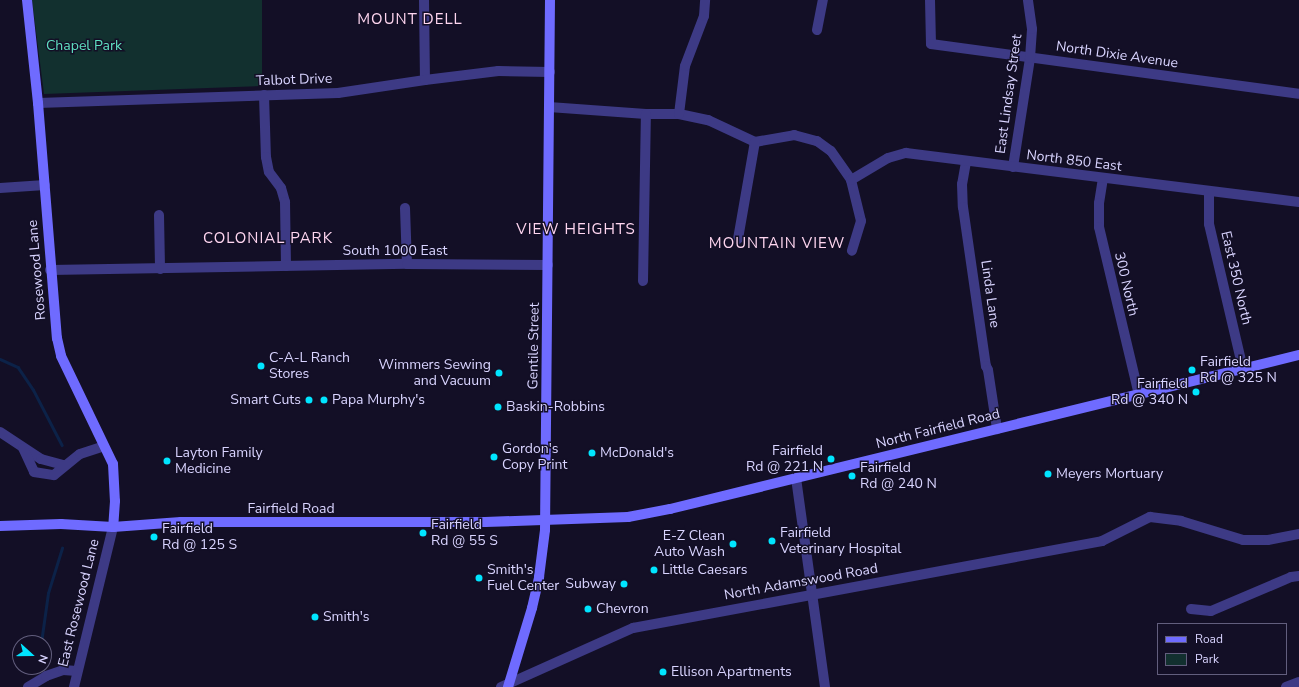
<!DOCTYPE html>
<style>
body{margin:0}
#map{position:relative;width:1299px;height:687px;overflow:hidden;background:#130f26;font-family:"Nunito Sans",sans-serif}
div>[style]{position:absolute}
.green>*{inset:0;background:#12302f}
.stream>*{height:2.5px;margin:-1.25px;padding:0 1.25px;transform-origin:1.25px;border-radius:1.25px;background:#0c2248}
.street>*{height:10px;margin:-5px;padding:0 5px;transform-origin:5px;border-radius:5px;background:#3d3a85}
.secondary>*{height:10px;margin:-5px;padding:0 5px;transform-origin:5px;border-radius:5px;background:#6f6bff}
.dots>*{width:11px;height:11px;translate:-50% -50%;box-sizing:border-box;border:2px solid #130f26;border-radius:50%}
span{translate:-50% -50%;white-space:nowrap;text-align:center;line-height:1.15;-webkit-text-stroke:3px #130f26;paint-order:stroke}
.park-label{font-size:14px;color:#5fe0c0}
.street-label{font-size:14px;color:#d9d4ff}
.poi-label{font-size:14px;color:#d9d4ff}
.left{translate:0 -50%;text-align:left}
.right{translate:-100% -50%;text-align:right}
.neighbourhood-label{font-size:15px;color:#ffd6f0;letter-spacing:1px}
.legend{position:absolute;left:1157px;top:623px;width:130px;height:52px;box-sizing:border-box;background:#130f26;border:1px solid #625e7d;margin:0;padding:5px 7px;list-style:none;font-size:12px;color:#d9d4ff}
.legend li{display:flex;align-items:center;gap:8px;height:20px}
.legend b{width:20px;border:1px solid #625e7d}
.north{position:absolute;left:12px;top:635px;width:40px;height:40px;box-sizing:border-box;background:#130f26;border:1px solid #625e7d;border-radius:50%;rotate:111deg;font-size:11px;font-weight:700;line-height:16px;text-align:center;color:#d9d4ff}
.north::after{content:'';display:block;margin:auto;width:14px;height:18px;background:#00e5ff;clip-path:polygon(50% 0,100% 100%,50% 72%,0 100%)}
</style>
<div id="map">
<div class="green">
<div style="clip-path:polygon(32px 0,262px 0,262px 86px,44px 94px)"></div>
</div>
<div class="stream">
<div style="left:0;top:359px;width:20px;rotate:24deg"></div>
<div style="left:18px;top:367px;width:27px;rotate:56deg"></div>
<div style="left:33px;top:389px;width:63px;rotate:62.6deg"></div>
<div style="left:41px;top:643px;width:50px;rotate:-82deg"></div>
<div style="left:48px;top:593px;width:47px;rotate:-72.7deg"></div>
</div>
<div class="street">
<div style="left:424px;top:0;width:80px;rotate:89.3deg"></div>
<div style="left:930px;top:0;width:44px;rotate:88.7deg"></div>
<div style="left:931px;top:44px;width:371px;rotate:7.7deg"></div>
<div style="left:817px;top:30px;width:31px;rotate:-79deg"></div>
<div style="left:264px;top:95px;width:62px;rotate:88.2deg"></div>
<div style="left:266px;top:157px;width:15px;rotate:79deg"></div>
<div style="left:269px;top:172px;width:20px;rotate:53deg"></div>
<div style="left:281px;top:188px;width:15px;rotate:74deg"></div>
<div style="left:285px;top:202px;width:64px;rotate:89.1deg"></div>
<div style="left:38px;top:103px;width:300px;rotate:-1.9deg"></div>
<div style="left:338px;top:93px;width:88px;rotate:-8.5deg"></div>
<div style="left:425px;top:80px;width:74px;rotate:-7deg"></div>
<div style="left:498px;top:71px;width:52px;rotate:1.1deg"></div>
<div style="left:549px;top:107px;width:97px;rotate:4.1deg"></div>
<div style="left:646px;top:114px;width:33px"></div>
<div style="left:679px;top:114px;width:30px;rotate:12deg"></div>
<div style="left:708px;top:120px;width:52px;rotate:25.1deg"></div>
<div style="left:755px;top:142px;width:40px;rotate:-10deg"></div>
<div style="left:794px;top:135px;width:24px;rotate:15deg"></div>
<div style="left:817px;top:141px;width:17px;rotate:36deg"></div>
<div style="left:831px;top:151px;width:35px;rotate:55deg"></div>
<div style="left:851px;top:180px;width:42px;rotate:76.3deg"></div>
<div style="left:861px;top:221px;width:31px;rotate:107deg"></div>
<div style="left:679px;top:114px;width:48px;rotate:-82.9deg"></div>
<div style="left:685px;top:66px;width:53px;rotate:-69.2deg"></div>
<div style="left:704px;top:16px;width:16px;rotate:-86deg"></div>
<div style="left:966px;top:162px;width:22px;rotate:100deg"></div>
<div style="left:962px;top:184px;width:23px;rotate:88deg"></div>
<div style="left:963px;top:207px;width:161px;rotate:81.8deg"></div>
<div style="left:986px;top:366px;width:4px;rotate:63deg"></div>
<div style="left:988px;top:370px;width:60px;rotate:81.3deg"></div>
<div style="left:1013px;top:167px;width:110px;rotate:-81.1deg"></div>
<div style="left:1030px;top:58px;width:29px;rotate:-86deg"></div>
<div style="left:1032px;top:29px;width:29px;rotate:-98deg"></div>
<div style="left:1103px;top:178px;width:25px;rotate:99deg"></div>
<div style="left:1099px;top:203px;width:24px;rotate:90deg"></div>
<div style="left:1099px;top:227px;width:173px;rotate:76.6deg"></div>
<div style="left:851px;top:180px;width:43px;rotate:-30.7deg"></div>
<div style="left:888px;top:158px;width:19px;rotate:-16deg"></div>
<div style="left:906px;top:153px;width:396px;rotate:7.1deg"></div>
<div style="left:0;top:188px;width:45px;rotate:-3.8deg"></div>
<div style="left:1209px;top:192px;width:32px;rotate:90deg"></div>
<div style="left:1209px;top:224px;width:149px;rotate:76.8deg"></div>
<div style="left:405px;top:208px;width:56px;rotate:88deg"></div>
<div style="left:159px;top:215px;width:54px;rotate:88.9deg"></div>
<div style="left:738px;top:239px;width:98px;rotate:-80.1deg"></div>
<div style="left:50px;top:270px;width:357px;rotate:-1deg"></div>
<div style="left:407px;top:264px;width:141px;rotate:0.4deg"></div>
<div style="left:643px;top:281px;width:167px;rotate:-89deg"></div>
<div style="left:0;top:432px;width:49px;rotate:33.4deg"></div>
<div style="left:41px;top:459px;width:24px;rotate:15deg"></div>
<div style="left:23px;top:448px;width:26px;rotate:65deg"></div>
<div style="left:34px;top:472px;width:20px;rotate:9deg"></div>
<div style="left:54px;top:475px;width:33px;rotate:-39deg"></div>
<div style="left:80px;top:454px;width:25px;rotate:-18deg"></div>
<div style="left:796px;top:478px;width:211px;rotate:82.1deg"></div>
<div style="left:1191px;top:609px;width:20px;rotate:6deg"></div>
<div style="left:1211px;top:611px;width:87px;rotate:-23deg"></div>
<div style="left:1291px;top:577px;width:8px;rotate:-7deg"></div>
<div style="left:28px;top:687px;width:21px;rotate:-31deg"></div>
<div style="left:46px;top:676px;width:18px;rotate:-19deg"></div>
<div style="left:63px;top:670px;width:14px;rotate:4deg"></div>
<div style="left:74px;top:687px;width:165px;rotate:-76.3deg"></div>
<div style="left:501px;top:687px;width:145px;rotate:-24.1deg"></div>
<div style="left:633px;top:628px;width:477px;rotate:-10.5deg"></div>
<div style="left:1102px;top:541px;width:54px;rotate:-26.6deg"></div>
<div style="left:1150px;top:517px;width:31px;rotate:7deg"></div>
<div style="left:1181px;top:521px;width:65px;rotate:17deg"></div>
<div style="left:1243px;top:540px;width:25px"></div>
<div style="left:1268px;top:540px;width:32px;rotate:-11deg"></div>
<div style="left:1286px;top:687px;width:14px;rotate:-21deg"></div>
</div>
<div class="secondary">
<div style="left:27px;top:0;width:104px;rotate:83.9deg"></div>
<div style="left:38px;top:103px;width:236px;rotate:85.4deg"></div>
<div style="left:57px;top:338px;width:18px;rotate:77deg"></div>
<div style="left:61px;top:356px;width:120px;rotate:64.3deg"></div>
<div style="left:113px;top:464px;width:37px;rotate:87deg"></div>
<div style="left:115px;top:501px;width:26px;rotate:94deg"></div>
<div style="left:0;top:526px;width:61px;rotate:-1.9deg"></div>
<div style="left:61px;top:524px;width:52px;rotate:3.3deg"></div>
<div style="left:113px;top:527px;width:68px;rotate:-4.2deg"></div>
<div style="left:181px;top:522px;width:304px"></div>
<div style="left:485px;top:522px;width:143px;rotate:-2deg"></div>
<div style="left:628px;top:517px;width:43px;rotate:-10.8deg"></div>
<div style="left:670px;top:509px;width:648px;rotate:-13.76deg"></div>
<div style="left:508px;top:687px;width:83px;rotate:-73.1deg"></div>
<div style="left:532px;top:608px;width:32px;rotate:-77deg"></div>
<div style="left:539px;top:577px;width:47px;rotate:-82.7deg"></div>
<div style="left:545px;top:530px;width:530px;rotate:-89.46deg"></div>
</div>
<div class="dots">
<div style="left:261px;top:366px;background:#00e5ff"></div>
<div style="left:1192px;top:370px;background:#00e5ff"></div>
<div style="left:499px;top:373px;background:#00e5ff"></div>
<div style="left:1196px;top:392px;background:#00e5ff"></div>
<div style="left:309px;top:400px;background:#00e5ff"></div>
<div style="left:324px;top:400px;background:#00e5ff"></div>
<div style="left:498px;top:407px;background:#00e5ff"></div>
<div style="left:592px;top:453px;background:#00e5ff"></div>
<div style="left:494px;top:457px;background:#00e5ff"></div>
<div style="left:831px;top:459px;background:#00e5ff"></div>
<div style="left:167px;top:461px;background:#00e5ff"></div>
<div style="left:1048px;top:474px;background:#00e5ff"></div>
<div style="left:852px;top:476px;background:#00e5ff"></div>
<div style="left:423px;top:533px;background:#00e5ff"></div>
<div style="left:154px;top:537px;background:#00e5ff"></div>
<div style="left:772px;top:541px;background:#00e5ff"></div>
<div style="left:733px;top:544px;background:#00e5ff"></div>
<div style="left:654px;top:570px;background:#00e5ff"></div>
<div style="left:479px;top:578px;background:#00e5ff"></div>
<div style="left:624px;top:584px;background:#00e5ff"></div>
<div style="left:588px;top:609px;background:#00e5ff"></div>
<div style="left:315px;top:617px;background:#00e5ff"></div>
<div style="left:663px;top:672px;background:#00e5ff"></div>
</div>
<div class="park-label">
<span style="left:84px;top:46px">Chapel Park</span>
</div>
<div class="street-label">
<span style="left:1117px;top:55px;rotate:8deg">North Dixie Avenue</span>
<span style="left:294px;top:80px;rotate:-2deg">Talbot Drive</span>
<span style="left:1009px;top:94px;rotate:-82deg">East Lindsay Street</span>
<span style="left:1074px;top:161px;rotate:7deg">North 850 East</span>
<span style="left:395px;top:251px">South 1000 East</span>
<span style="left:37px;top:270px;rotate:-95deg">Rosewood Lane</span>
<span style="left:1236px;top:278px;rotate:77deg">East 350 North</span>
<span style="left:1126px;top:284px;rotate:77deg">300 North</span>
<span style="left:990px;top:294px;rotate:82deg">Linda Lane</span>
<span style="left:534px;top:346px;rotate:-89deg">Gentile Street</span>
<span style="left:938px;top:429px;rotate:-14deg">North Fairfield Road</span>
<span style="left:291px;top:509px">Fairfield Road</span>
<span style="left:801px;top:582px;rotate:-10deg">North Adamswood Road</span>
<span style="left:79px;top:603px;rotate:-76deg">East Rosewood Lane</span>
</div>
<div class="poi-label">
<span class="left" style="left:269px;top:366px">C-A-L Ranch<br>Stores</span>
<span class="left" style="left:1200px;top:370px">Fairfield<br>Rd @ 325 N</span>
<span class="right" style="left:491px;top:373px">Wimmers Sewing<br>and Vacuum</span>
<span class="right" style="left:1188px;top:392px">Fairfield<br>Rd @ 340 N</span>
<span class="right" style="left:301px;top:400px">Smart Cuts</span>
<span class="left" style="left:332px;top:400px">Papa Murphy's</span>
<span class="left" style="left:506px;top:407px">Baskin-Robbins</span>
<span class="left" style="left:502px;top:457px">Gordon's<br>Copy Print</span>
<span class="right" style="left:823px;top:459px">Fairfield<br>Rd @ 221 N</span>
<span class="left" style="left:175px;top:461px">Layton Family<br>Medicine</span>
<span class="left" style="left:600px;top:453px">McDonald's</span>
<span class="left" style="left:860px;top:476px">Fairfield<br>Rd @ 240 N</span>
<span class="left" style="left:1056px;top:474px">Meyers Mortuary</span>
<span class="left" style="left:431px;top:533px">Fairfield<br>Rd @ 55 S</span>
<span class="left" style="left:162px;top:537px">Fairfield<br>Rd @ 125 S</span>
<span class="left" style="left:780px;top:541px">Fairfield<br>Veterinary Hospital</span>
<span class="right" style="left:725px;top:544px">E-Z Clean<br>Auto Wash</span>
<span class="left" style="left:487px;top:578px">Smith's<br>Fuel Center</span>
<span class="left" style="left:662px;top:570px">Little Caesars</span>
<span class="right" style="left:616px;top:584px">Subway</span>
<span class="left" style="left:596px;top:609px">Chevron</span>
<span class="left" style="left:323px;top:617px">Smith's</span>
<span class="left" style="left:671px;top:672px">Ellison Apartments</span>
</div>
<div class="neighbourhood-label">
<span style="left:410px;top:20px">MOUNT DELL</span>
<span style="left:576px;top:230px">VIEW HEIGHTS</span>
<span style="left:268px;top:239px">COLONIAL PARK</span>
<span style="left:777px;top:244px">MOUNTAIN VIEW</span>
</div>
<ul class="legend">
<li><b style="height:5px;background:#6f6bff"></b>Road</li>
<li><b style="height:11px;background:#12302f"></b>Park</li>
</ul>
<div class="north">N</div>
</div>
